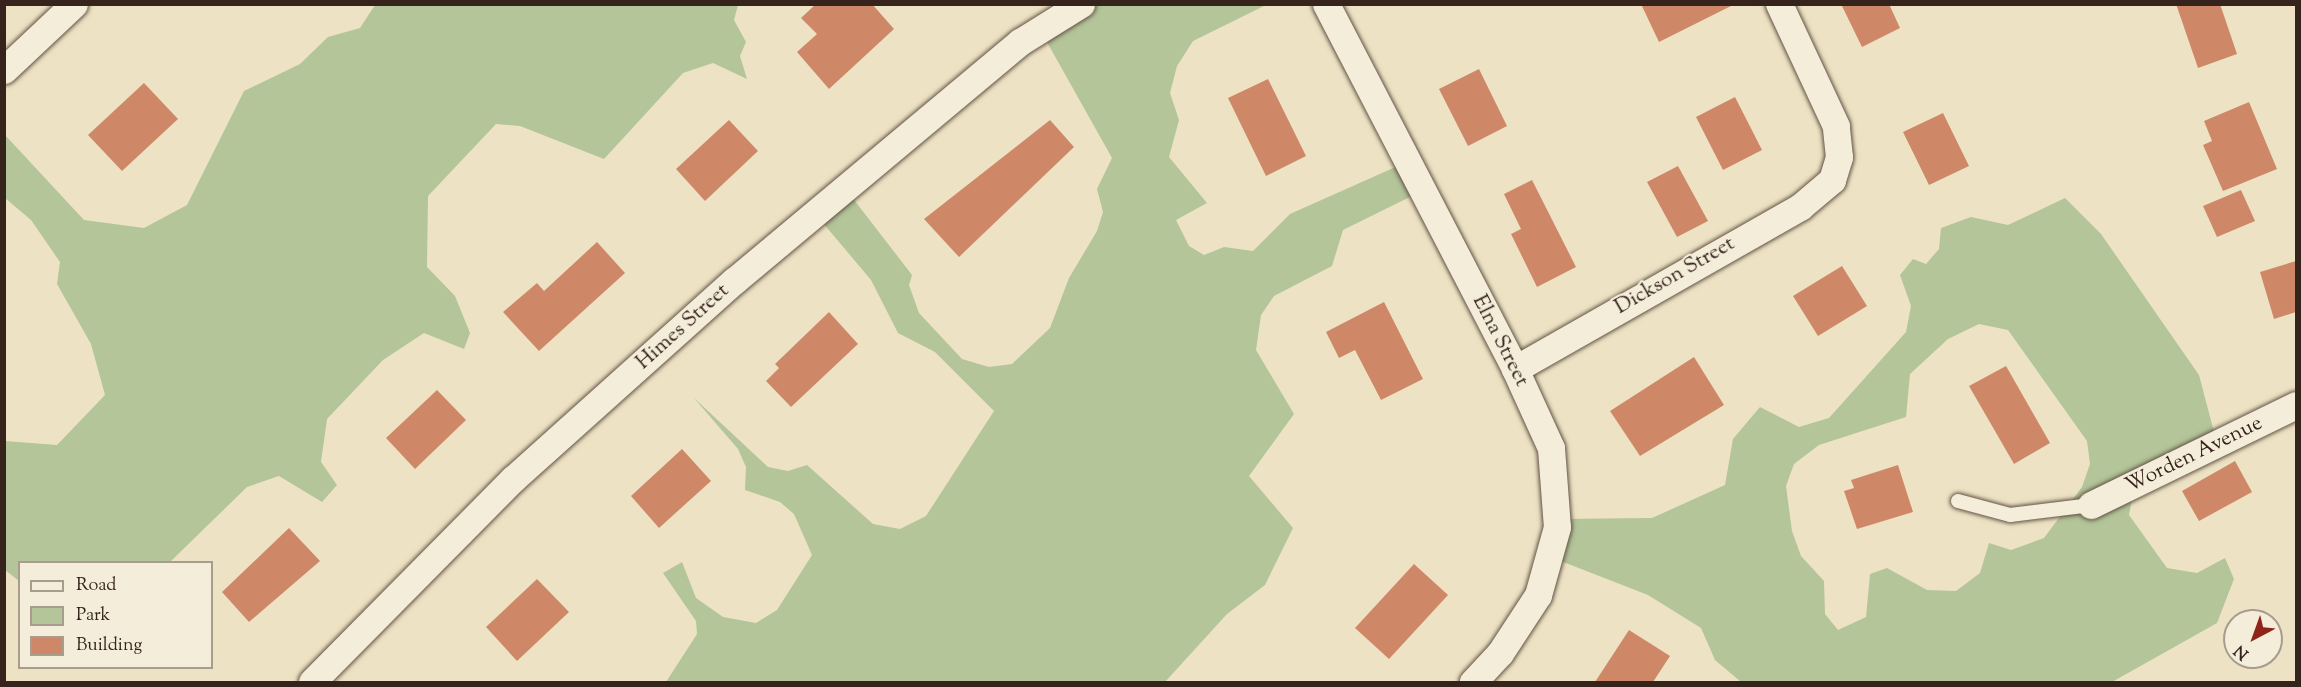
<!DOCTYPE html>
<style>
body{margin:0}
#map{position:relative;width:2301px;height:687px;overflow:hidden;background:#ede3c4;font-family:"Sorts Mill Goudy",serif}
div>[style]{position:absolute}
.green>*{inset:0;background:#b3c599}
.building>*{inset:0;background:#ce8868}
.roads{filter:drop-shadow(0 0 2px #645346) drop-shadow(0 0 2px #645346)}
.service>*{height:14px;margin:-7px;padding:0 7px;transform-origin:7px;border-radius:7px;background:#f3edd9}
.minor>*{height:27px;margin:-13.5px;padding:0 13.5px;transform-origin:13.5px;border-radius:13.5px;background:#f3edd9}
span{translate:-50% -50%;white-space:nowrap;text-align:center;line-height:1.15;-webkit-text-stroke:4.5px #f3edd9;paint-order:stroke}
.street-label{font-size:21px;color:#36231c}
.frame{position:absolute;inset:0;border:6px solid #36231c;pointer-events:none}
.legend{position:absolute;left:18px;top:561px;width:195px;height:108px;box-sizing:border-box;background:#f3edd9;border:2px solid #a79c8d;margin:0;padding:8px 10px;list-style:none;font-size:18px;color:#36231c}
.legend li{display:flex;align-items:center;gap:12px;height:30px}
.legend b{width:30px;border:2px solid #a79c8d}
.north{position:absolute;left:2223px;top:609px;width:60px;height:60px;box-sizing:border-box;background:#f3edd9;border:2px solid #a79c8d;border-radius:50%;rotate:221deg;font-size:16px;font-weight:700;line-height:24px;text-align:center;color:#36231c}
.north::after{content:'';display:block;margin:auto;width:21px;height:27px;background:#8f2418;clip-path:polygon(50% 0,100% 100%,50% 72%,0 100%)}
</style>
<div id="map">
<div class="green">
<div style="clip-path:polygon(375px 5px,738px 5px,734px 20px,746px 42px,740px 56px,747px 79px,713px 63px,683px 73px,604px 159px,520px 126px,496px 124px,428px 196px,427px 267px,455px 296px,470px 333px,464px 349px,424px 333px,383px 360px,327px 419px,321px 462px,337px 485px,322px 502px,279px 476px,247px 487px,170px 562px,20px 562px,19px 581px,5px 570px,5px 441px,57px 445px,105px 395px,91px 344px,57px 284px,60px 262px,31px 220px,5px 198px,5px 135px,84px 220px,144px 228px,187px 205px,244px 91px,300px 64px,328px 37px,360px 28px)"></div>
<div style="clip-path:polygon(1085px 5px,1266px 5px,1193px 41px,1177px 66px,1170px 93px,1179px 120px,1169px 157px,1207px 203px,1176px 220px,1189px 246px,1204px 255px,1224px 247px,1253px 251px,1290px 214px,1409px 161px,1424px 190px,1343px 230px,1332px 266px,1274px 296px,1261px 315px,1256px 350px,1294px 414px,1249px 476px,1293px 528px,1265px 585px,1227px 614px,1165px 682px,666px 682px,697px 634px,696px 621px,663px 573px,682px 562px,696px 598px,723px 617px,756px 623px,777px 610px,812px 555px,794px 514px,780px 502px,745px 490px,746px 467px,738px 449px,694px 398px,768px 467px,788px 471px,807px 465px,873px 524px,900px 529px,926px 516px,994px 411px,935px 352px,898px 333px,871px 280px,818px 217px,848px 192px,912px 275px,909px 285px,919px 313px,962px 359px,989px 367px,1012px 364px,1050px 328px,1069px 278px,1097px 231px,1103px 212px,1097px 189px,1112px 158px,1043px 35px)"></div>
<div style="clip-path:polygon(evenodd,2065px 198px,2101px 234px,2199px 375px,2214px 432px,2135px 482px,2129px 515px,2167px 568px,2197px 573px,2225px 558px,2234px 579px,2217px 623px,2112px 682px,1741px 682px,1715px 660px,1701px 628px,1648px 595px,1553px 558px,1557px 519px,1652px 518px,1725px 485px,1733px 439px,1760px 407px,1799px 427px,1829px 418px,1906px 332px,1911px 306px,1900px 275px,1913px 259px,1926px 264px,1939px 249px,1941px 228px,1971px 217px,2008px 225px,2065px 198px,1979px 324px,2008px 330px,2087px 441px,2090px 464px,2082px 487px,2044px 538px,2011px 550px,1989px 543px,1980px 573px,1956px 591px,1927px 590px,1887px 568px,1870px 574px,1866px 617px,1838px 630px,1825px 614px,1824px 581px,1801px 556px,1792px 531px,1786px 486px,1794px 464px,1819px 445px,1906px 417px,1910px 374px,1948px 339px,1979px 324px)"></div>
</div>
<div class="building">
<div style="clip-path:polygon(816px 4px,872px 4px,894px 29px,829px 89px,797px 52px,817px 34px,801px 18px)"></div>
<div style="clip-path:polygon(1641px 4px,1735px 4px,1659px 42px)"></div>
<div style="clip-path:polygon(1841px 4px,1889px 4px,1900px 28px,1862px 47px)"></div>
<div style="clip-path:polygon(2176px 4px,2220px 4px,2237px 54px,2198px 68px)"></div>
<div style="clip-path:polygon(1479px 69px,1507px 126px,1468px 146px,1439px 89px)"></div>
<div style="clip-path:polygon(1268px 79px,1306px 156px,1266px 176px,1228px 98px)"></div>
<div style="clip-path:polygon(144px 83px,178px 119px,122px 171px,88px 135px)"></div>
<div style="clip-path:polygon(1735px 97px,1762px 150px,1723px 170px,1696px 117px)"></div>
<div style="clip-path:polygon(2249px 102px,2277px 169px,2223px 191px,2203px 145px,2212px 141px,2204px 121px)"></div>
<div style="clip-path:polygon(1943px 113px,1969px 166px,1929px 185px,1903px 132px)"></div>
<div style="clip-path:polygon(729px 120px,758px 151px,705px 201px,676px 169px)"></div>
<div style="clip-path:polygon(1050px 120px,1074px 147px,959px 257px,924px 219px)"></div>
<div style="clip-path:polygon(1678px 166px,1708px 221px,1677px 237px,1647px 182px)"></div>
<div style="clip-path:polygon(1532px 180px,1576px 267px,1537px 287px,1511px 234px,1521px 229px,1504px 194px)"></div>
<div style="clip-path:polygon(2241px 190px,2255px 221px,2217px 237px,2203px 206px)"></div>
<div style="clip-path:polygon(597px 242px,625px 273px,539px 351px,503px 312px,537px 283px,544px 291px)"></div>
<div style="clip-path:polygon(2296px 261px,2296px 312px,2274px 319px,2260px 272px)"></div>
<div style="clip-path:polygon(1842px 266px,1867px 306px,1818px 336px,1793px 296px)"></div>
<div style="clip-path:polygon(1384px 302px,1423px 379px,1381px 400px,1355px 350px,1339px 358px,1326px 332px)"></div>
<div style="clip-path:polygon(829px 312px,858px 344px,791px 407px,766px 381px,779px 368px,775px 364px)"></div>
<div style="clip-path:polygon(1694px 357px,1724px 405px,1640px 456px,1610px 411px)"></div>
<div style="clip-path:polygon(2006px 366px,2050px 443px,2014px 464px,1969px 386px)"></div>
<div style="clip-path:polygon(437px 390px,466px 420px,415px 469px,386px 438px)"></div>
<div style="clip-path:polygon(682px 449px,711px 481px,659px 528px,631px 496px)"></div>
<div style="clip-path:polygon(2235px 461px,2252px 492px,2199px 521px,2182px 491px)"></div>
<div style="clip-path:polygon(1898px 465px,1913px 512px,1857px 529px,1844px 491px,1854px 488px,1851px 480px)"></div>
<div style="clip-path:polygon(289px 528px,320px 561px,249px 622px,222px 592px)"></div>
<div style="clip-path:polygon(1414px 564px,1448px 595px,1389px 659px,1355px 628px)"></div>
<div style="clip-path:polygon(537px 579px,569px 612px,517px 661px,486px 627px)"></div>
<div style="clip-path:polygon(1629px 630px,1670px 656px,1653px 682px,1595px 682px)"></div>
</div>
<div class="roads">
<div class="service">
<div style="left:1958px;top:501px;width:54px;rotate:15.1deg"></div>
<div style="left:2010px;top:515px;width:82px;rotate:-7deg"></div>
</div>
<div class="minor">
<div style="left:1326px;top:4px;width:411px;rotate:62.6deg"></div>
<div style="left:1515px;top:369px;width:87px;rotate:65.5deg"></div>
<div style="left:1551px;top:448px;width:79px;rotate:85.7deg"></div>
<div style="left:1557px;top:527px;width:71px;rotate:105.6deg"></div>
<div style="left:1538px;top:595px;width:69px;rotate:123.2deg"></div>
<div style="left:1500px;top:653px;width:40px;rotate:133deg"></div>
<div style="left:4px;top:70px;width:96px;rotate:-43.3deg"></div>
<div style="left:1515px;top:369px;width:328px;rotate:-29.6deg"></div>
<div style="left:1800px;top:207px;width:42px;rotate:-40.2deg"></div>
<div style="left:1832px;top:180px;width:24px;rotate:-73deg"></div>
<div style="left:1839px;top:157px;width:31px;rotate:-96deg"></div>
<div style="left:1836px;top:126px;width:135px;rotate:-115deg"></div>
<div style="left:2091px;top:505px;width:228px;rotate:-26deg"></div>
<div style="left:312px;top:682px;width:286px;rotate:-45.3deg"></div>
<div style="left:513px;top:479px;width:297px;rotate:-41.9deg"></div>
<div style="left:734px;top:281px;width:373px;rotate:-39.9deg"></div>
<div style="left:1020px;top:42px;width:72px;rotate:-31.9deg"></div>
</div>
</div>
<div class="street-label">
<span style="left:1675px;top:276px;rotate:-30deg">Dickson Street</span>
<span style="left:683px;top:327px;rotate:-42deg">Himes Street</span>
<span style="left:1500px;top:341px;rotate:63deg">Elna Street</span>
<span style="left:2194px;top:455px;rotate:-26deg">Worden Avenue</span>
</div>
<div class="frame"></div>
<ul class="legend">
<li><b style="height:8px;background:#f3edd9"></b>Road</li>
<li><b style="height:16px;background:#b3c599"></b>Park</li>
<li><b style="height:16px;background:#ce8868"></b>Building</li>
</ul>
<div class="north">N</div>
</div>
